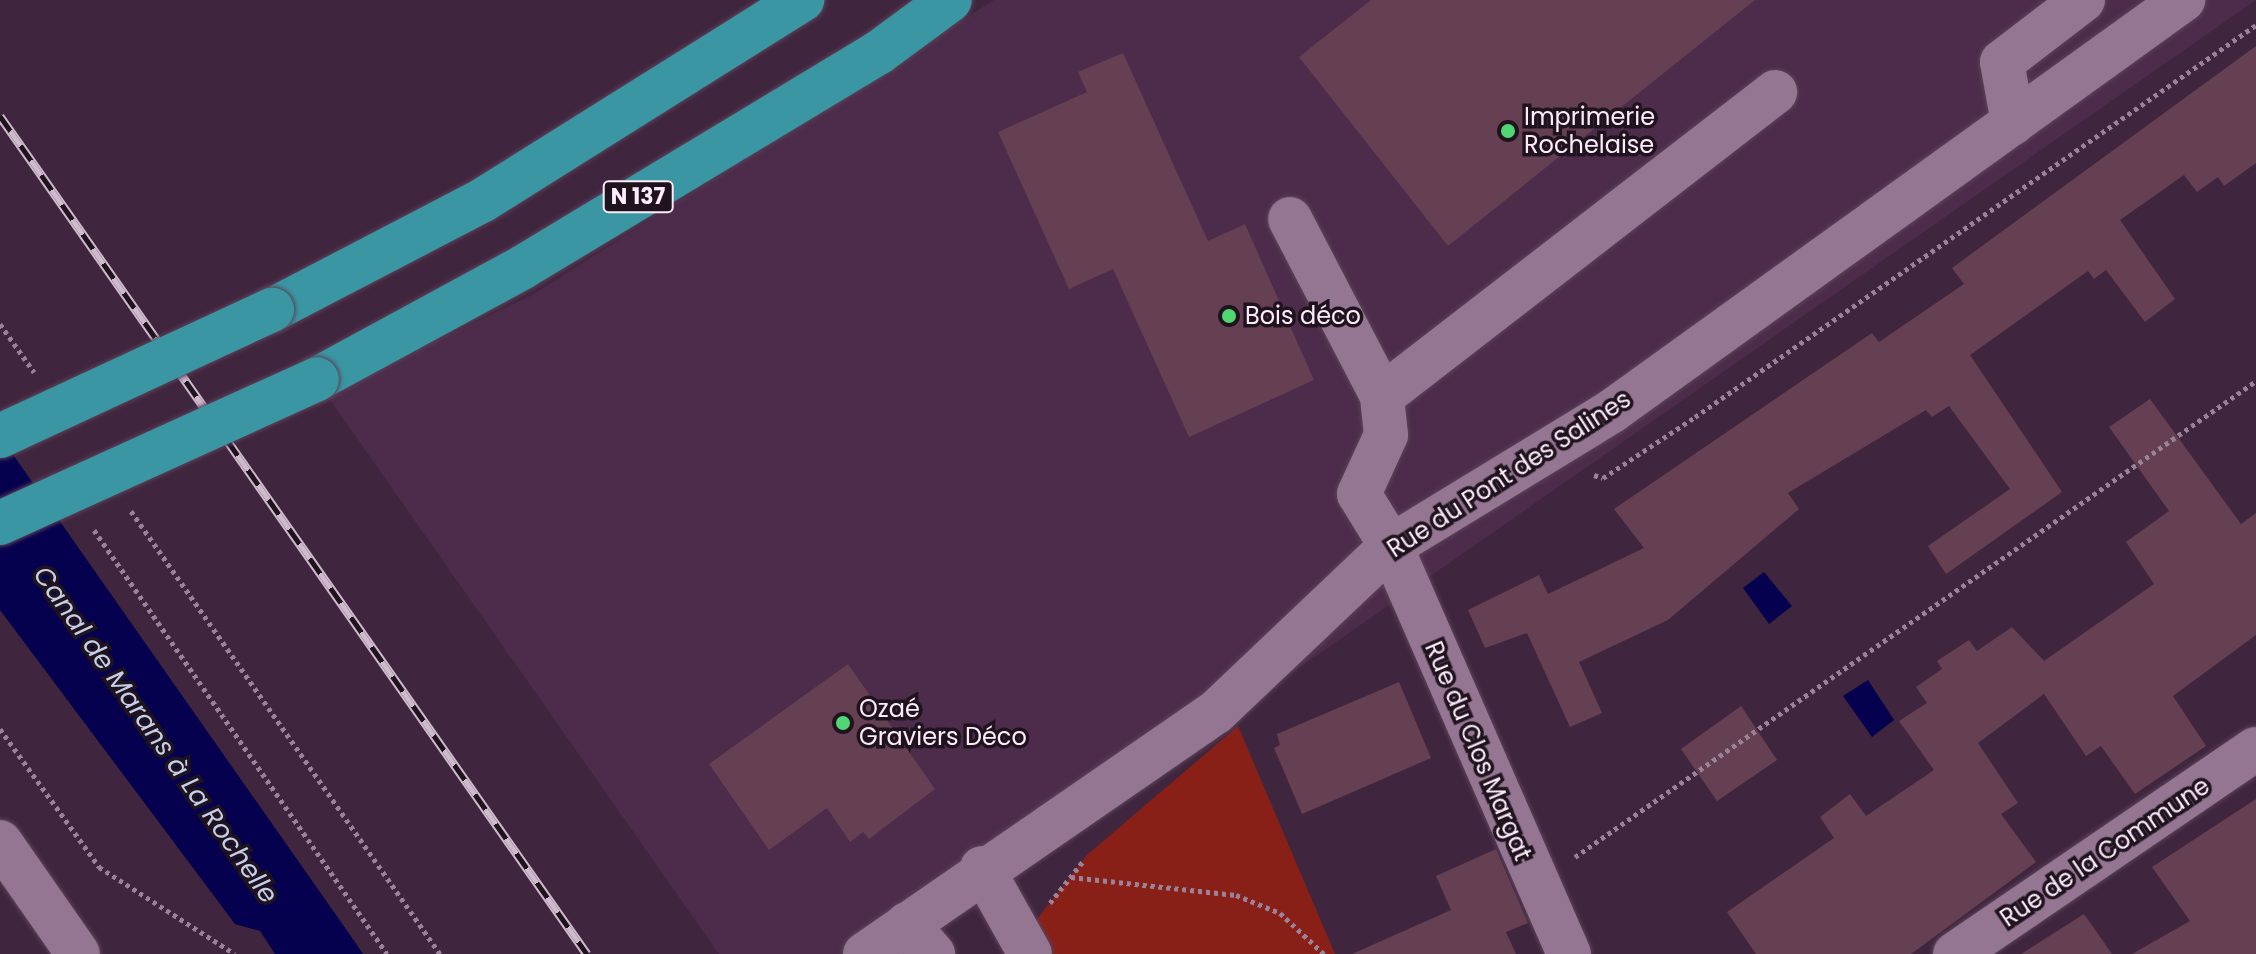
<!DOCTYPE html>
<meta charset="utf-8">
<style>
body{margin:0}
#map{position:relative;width:2256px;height:954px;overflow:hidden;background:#40253e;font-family:Poppins,sans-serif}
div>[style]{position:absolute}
.built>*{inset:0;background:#4c2c4a}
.green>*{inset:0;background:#892018}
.water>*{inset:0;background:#06014e}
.building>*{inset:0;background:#654052}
.path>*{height:5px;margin-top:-2.5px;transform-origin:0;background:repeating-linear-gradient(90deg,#9a8398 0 4px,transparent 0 8px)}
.roads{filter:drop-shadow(0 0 2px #5a4258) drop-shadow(0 0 2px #5a4258)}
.minor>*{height:44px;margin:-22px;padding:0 22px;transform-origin:22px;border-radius:22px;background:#947592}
.highway>*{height:44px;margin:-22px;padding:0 22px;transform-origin:22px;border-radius:22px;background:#3b96a4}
.rail>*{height:9px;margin-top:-4.5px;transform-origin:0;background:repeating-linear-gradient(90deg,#1f131e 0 18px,#cebacc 0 36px);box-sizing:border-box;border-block:2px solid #cebacc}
.bridges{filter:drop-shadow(0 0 2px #5a4258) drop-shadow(0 0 2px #5a4258)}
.highway-bridge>*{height:44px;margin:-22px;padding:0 22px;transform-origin:22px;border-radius:22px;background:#3b96a4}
.dots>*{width:22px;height:22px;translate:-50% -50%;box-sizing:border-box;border:4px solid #1f131e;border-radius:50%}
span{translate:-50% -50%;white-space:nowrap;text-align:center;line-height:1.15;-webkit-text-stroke:7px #1f131e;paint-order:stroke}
.shield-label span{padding:2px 6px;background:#1f131e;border:2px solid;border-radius:6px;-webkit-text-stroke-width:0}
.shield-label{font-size:22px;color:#fdebfb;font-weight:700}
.poi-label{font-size:24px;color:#fdebfb}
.left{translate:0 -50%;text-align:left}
.street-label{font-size:24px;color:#fdebfb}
.water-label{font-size:26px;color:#c5cfe9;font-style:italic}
</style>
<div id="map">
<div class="built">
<div style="clip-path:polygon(994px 0,2256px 0,889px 954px,719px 954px,326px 394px,534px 294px)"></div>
</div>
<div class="green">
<div style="clip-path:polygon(1238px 726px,1335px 954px,1030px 954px,1034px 923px,1087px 855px)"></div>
</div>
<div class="water">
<div style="clip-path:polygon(0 436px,355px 942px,363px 954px,275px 954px,260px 931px,235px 924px,0 610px)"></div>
<div style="clip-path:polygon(1764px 572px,1792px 606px,1769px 624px,1743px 588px)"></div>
<div style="clip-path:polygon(1868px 680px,1894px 720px,1872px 737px,1843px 696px)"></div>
</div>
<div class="building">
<div style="clip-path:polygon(1371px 0,1755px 0,1448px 246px,1299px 57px)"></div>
<div style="clip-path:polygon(2256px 46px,2256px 163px,2224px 186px,2218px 177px,2197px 192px,2184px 175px,2120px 220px,2175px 299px,2145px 322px,2106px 270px,2094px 279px,2088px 271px,1970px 355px,2062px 492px,1946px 574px,1928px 546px,2010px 489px,1949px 406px,1932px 417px,1926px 410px,1788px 493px,1799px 509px,1668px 620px,1579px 662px,1602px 713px,1570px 727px,1527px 633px,1485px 648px,1468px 610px,1539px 575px,1548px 594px,1644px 548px,1614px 509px,1872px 333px,1879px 342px,1964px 284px,1952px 268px)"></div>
<div style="clip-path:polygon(1123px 53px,1208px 241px,1245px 224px,1314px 380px,1189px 437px,1113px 269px,1069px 289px,998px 132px,1087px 92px,1078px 72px)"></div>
<div style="clip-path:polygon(2150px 399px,2241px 524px,2256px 513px,2256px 635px,2173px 696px,2206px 746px,2135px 794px,2101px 746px,2086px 756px,2044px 694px,1978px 743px,2018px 803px,2001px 814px,2036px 862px,1911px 954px,1756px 954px,1727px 912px,1834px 838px,1820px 817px,1850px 794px,1866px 816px,1934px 770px,1899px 721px,1927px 703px,1916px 687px,1942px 669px,1937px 661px,1969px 640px,1977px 651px,2012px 627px,2044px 661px,2154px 584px,2126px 542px,2169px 511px,2109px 427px)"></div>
<div style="clip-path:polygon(848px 664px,935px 789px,869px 839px,863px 832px,850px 842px,827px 808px,769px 850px,709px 764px)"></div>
<div style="clip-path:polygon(1399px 682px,1431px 758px,1302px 814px,1274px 748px,1280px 745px,1277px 734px)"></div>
<div style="clip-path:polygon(1741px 706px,1777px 760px,1717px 801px,1681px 749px)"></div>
<div style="clip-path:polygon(2256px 799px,2256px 954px,2132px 954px,2190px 921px,2152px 867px)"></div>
<div style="clip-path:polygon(1496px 849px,1528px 923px,1506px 932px,1516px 954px,1352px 954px,1451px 910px,1436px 876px)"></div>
<div style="clip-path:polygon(2084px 914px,2112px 954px,2021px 954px)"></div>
</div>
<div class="path">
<div style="left:0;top:324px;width:59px;rotate:54.7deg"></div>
<div style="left:1594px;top:475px;width:9px;rotate:18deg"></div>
<div style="left:1603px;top:478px;width:110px;rotate:-33.5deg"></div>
<div style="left:1695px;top:417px;width:684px;rotate:-34.94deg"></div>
<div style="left:131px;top:511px;width:540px;rotate:55.1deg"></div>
<div style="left:94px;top:530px;width:515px;rotate:55.35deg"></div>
<div style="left:0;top:729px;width:170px;rotate:54.3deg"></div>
<div style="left:99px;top:867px;width:161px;rotate:32.6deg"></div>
<div style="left:1575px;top:857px;width:831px;rotate:-34.95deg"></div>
<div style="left:1071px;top:877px;width:166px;rotate:6.2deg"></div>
<div style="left:1236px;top:895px;width:48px;rotate:22.2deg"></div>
<div style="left:1280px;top:913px;width:60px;rotate:43deg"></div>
<div style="left:1050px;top:903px;width:55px;rotate:-51.7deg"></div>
</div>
<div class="roads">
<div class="minor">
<div style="left:2013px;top:123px;width:62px;rotate:-100.2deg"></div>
<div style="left:2002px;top:62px;width:102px;rotate:-37.4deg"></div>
<div style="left:1290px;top:219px;width:199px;rotate:62.5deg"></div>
<div style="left:0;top:842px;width:136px;rotate:55.1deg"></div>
<div style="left:982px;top:868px;width:98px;rotate:60.8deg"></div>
<div style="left:907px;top:924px;width:40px;rotate:49deg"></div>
<div style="left:865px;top:954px;width:426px;rotate:-34.6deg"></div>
<div style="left:1216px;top:712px;width:241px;rotate:-43.5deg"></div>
<div style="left:1391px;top:546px;width:259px;rotate:-31.4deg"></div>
<div style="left:1612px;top:411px;width:704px;rotate:-35.75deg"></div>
<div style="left:1569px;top:954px;width:445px;rotate:-113.6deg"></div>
<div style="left:1391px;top:546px;width:61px;rotate:-121.6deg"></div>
<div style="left:1359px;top:494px;width:65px;rotate:-65.4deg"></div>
<div style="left:1386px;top:435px;width:39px;rotate:-96deg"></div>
<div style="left:1382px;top:396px;width:497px;rotate:-37.7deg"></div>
<div style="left:1955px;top:954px;width:364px;rotate:-34.3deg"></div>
</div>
<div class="highway">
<div style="left:272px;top:310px;width:238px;rotate:-27.5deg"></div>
<div style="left:483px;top:200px;width:377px;rotate:-32.1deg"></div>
<div style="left:317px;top:379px;width:234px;rotate:-28.5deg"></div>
<div style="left:523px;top:267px;width:415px;rotate:-31.1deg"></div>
<div style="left:878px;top:53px;width:89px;rotate:-36.4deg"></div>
</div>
</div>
<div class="rail">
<div style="left:0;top:116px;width:1023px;rotate:54.99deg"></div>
</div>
<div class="bridges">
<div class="highway-bridge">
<div style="left:0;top:436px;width:300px;rotate:-24.9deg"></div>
<div style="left:0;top:523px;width:348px;rotate:-24.4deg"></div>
</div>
</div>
<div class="dots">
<div style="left:1508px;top:131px;background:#51d674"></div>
<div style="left:1229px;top:316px;background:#51d674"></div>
<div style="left:843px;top:723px;background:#51d674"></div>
</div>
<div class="shield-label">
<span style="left:638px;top:197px">N 137</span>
</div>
<div class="poi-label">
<span class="left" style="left:1524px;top:131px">Imprimerie<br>Rochelaise</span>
<span class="left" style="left:1245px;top:316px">Bois déco</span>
<span class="left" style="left:859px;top:723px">Ozaé<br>Graviers Déco</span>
</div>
<div class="street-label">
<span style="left:1509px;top:474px;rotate:-33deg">Rue du Pont des Salines</span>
<span style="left:1478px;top:751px;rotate:67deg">Rue du Clos Margat</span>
<span style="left:2105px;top:852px;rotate:-34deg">Rue de la Commune</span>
</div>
<div class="water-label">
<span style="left:155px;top:735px;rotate:55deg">Canal de Marans à La Rochelle</span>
</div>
</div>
